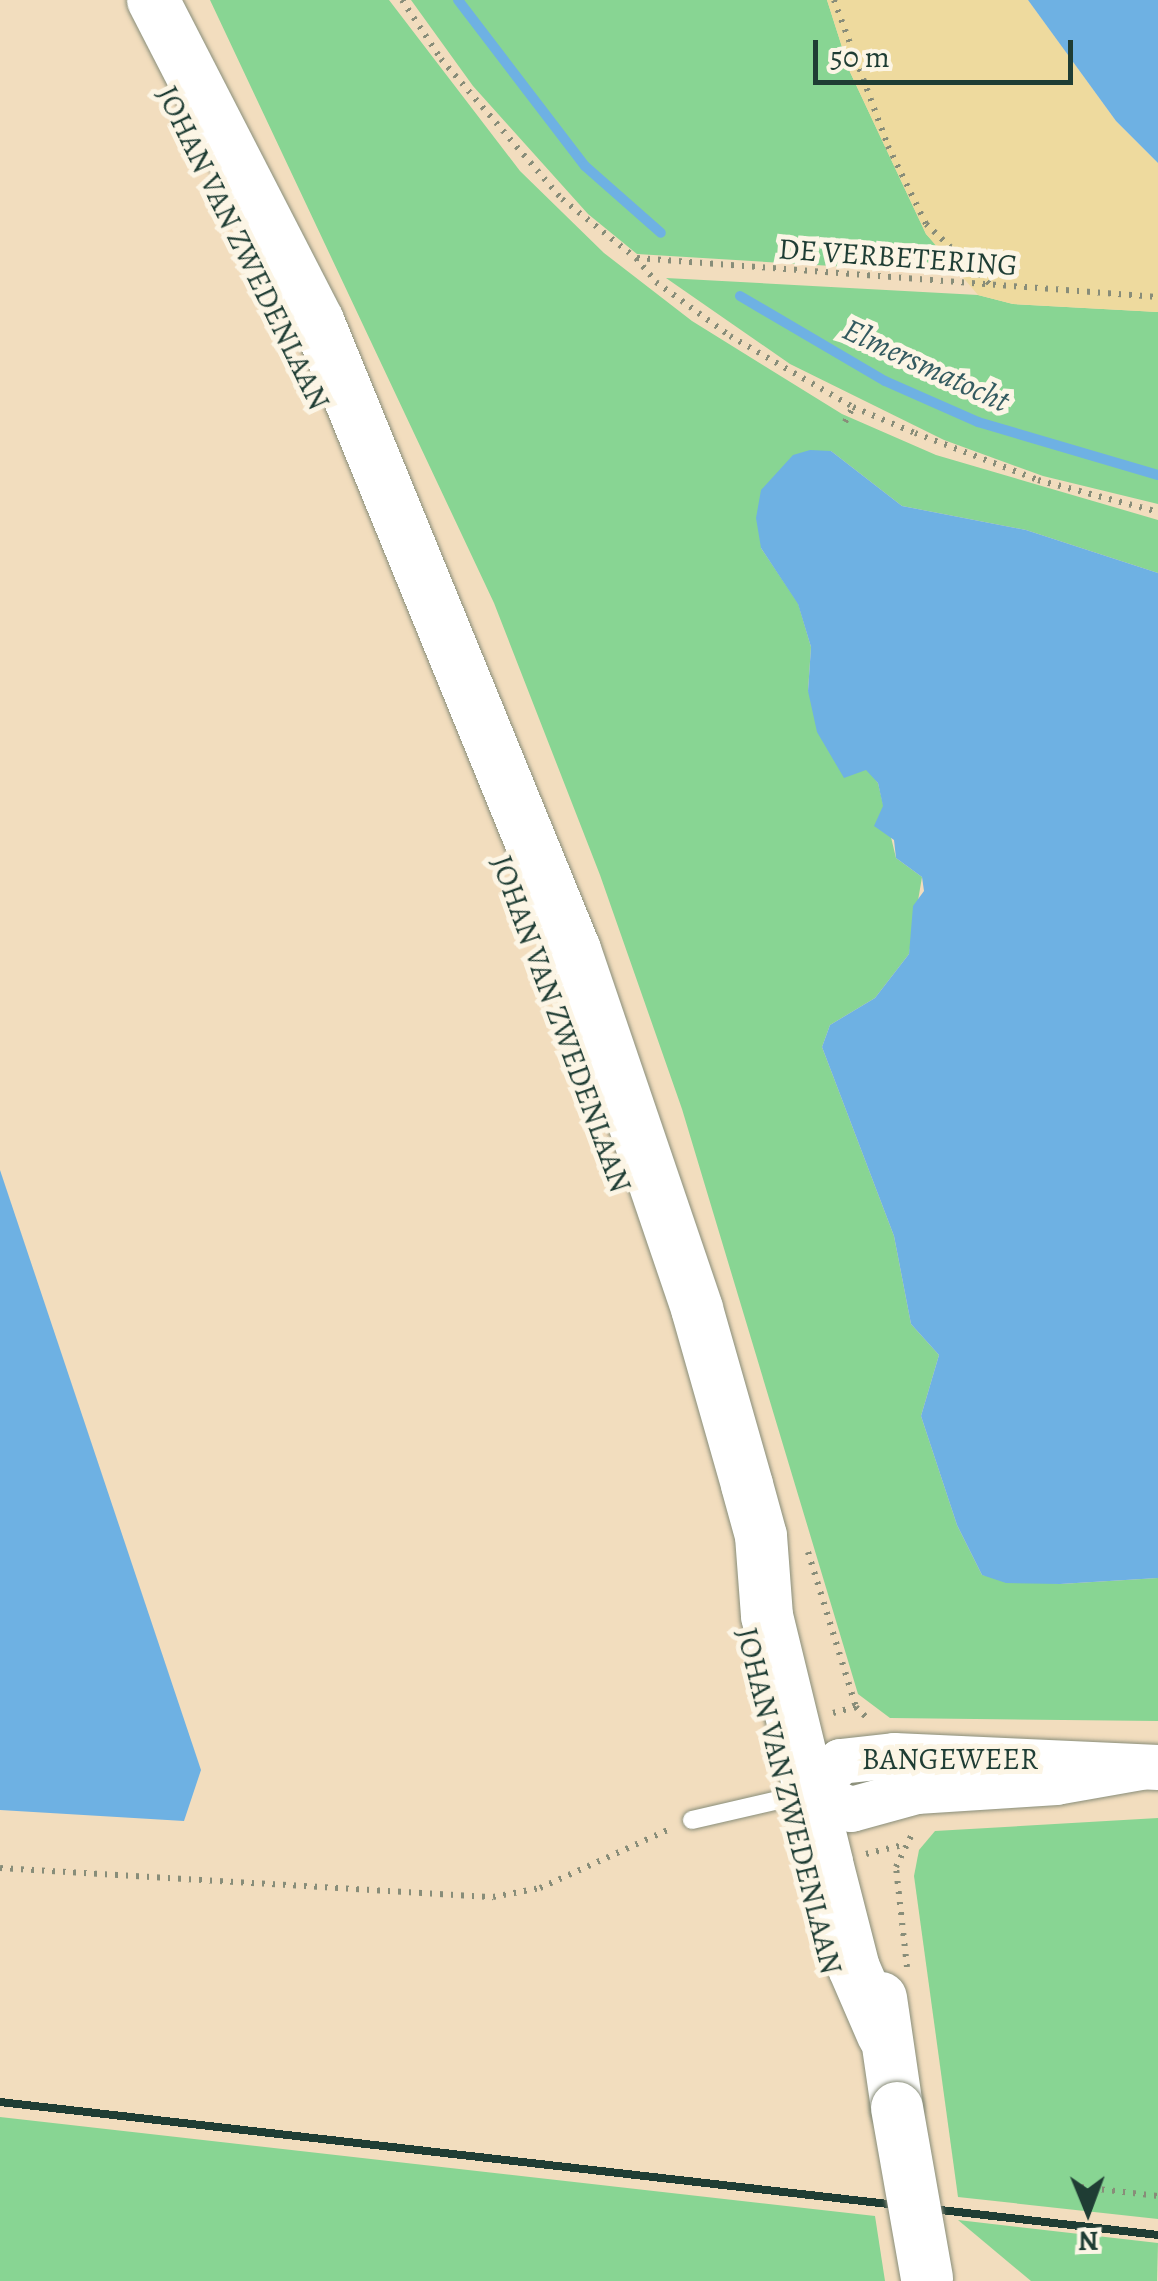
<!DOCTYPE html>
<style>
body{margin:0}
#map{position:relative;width:1158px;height:2281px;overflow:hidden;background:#f2ddbe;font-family:Alegreya,serif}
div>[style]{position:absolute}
.green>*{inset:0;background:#88d593}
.sand>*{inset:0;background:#eeda9e}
.water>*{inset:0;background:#6eb1e3}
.stream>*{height:10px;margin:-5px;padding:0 5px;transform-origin:5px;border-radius:5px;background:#6eb1e3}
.path>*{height:6px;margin-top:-3px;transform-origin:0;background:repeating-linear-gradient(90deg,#888d79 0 2.5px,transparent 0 10.5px)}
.roads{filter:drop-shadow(0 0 2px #888d79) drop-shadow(0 0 2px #888d79)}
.service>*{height:18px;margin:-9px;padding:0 9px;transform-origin:9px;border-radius:9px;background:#fff}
.tertiary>*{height:45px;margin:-22.5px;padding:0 22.5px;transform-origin:22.5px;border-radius:22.5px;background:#fff}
.secondary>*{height:52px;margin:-26px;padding:0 26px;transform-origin:26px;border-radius:26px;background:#fff}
.rail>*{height:8px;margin:-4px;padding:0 4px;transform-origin:4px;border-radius:4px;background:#1f3d34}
.bridges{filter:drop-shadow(0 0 2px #888d79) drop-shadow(0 0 2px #888d79)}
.secondary-bridge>*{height:52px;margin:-26px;padding:0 26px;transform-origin:26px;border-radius:26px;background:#fff}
span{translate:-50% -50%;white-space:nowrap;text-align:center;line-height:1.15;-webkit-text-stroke:10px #fcf5e5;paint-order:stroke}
.street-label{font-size:30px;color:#1f3d34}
.water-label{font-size:32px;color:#335a60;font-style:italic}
.north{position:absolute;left:1038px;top:2161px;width:100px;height:100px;-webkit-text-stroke:8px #fcf5e5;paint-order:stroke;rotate:179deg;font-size:28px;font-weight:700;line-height:40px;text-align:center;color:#1f3d34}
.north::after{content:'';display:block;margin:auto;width:35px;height:45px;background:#1f3d34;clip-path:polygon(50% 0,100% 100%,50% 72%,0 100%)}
.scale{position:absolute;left:813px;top:40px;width:260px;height:45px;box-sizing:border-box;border:5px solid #1f3d34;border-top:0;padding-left:12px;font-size:30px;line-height:35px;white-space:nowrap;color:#1f3d34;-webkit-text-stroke:8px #fcf5e5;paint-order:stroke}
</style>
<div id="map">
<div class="green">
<div style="clip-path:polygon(210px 0,389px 0,520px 171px,604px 253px,692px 321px,842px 414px,936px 455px,1158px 520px,1158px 573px,1026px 530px,902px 506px,831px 451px,761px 548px,798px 603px,811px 647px,808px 691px,878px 783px,896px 858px,922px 877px,909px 954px,875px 998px,830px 1025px,822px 1047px,894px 1236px,911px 1324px,939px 1355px,921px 1416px,957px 1525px,982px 1575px,1060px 1584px,1158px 1578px,1158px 1721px,890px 1718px,858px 1694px,682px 1109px,600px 875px,494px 603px)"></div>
<div style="clip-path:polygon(411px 0,827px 0,850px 72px,926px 234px,964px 274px,637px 254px,588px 214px,473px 86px)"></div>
<div style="clip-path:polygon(666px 278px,978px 295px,1013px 304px,1158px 312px,1158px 504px,1043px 476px,944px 440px,790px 364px)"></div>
<div style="clip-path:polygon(1158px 1818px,1158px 2219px,958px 2197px,914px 1876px,919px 1850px,935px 1831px)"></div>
<div style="clip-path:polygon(0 2117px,875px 2216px,885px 2281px,0 2281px)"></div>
<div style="clip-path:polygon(958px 2220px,1158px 2243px,1157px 2281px,1031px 2281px)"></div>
</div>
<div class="sand">
<div style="clip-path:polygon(827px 0,1028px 0,1116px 121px,1158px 163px,1158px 312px,1013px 304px,978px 295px,926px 234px,850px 72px)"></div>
</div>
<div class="water">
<div style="clip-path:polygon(1028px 0,1158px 0,1158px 163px,1116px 121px)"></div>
<div style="clip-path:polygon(810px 450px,831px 451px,902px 506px,1026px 530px,1158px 573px,1158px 1578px,1060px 1584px,1006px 1583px,982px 1575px,957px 1525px,921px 1416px,939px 1355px,911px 1324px,894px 1236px,822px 1047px,830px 1025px,875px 998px,909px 954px,913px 906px,924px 891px,922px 877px,896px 858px,894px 840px,874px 826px,883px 806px,878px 783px,866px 770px,844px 778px,817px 732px,808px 691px,811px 647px,798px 604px,761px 548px,756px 518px,761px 490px,793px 455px)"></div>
<div style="clip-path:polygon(0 1170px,201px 1770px,184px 1821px,0 1810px)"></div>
</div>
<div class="stream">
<div style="left:458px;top:0;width:209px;rotate:52.6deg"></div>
<div style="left:585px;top:166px;width:101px;rotate:41.4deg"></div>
<div style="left:740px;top:296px;width:168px;rotate:30.4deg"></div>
<div style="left:885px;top:381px;width:102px;rotate:23.8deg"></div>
<div style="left:978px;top:422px;width:188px;rotate:16.4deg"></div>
</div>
<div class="path">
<div style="left:402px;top:0;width:71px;rotate:56.5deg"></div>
<div style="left:441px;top:59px;width:185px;rotate:49.2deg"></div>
<div style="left:562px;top:199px;width:95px;rotate:38.6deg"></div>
<div style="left:636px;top:258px;width:31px;rotate:50deg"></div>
<div style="left:656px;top:282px;width:92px;rotate:36.1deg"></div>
<div style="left:730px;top:336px;width:142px;rotate:30deg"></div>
<div style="left:853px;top:407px;width:67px;rotate:22.8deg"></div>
<div style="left:915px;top:433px;width:132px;rotate:20.9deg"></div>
<div style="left:1038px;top:480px;width:124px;rotate:14.9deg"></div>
<div style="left:834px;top:0;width:156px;rotate:69.7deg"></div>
<div style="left:888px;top:146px;width:87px;rotate:64deg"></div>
<div style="left:926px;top:224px;width:91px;rotate:43.2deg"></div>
<div style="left:637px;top:258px;width:522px;rotate:4.28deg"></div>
<div style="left:845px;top:422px;width:17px;rotate:-62deg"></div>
<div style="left:808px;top:1552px;width:162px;rotate:72.8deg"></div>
<div style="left:856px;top:1707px;width:16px;rotate:45deg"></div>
<div style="left:833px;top:1713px;width:24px;rotate:-15deg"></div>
<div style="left:866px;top:1854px;width:38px;rotate:-14deg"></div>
<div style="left:0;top:1868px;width:494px;rotate:3.4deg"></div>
<div style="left:493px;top:1897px;width:48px;rotate:-10.8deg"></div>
<div style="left:540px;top:1888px;width:145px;rotate:-24.4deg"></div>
<div style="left:907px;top:1967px;width:101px;rotate:-96.3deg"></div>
<div style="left:896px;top:1867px;width:37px;rotate:-64deg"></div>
<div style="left:1081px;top:2187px;width:78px;rotate:6.7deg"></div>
</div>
<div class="roads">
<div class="service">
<div style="left:692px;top:1820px;width:116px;rotate:-13deg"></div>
</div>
<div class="tertiary">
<div style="left:1140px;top:1767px;width:85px;rotate:169.9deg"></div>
<div style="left:1056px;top:1782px;width:140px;rotate:176.3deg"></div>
<div style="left:916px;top:1791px;width:67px;rotate:164.5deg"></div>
<div style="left:851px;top:1809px;width:44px;rotate:-158.7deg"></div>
<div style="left:810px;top:1793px;width:44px;rotate:-46.8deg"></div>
<div style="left:840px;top:1761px;width:54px;rotate:-6.3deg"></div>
<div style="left:894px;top:1755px;width:264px;rotate:2.6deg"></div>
</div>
<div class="secondary">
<div style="left:153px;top:0;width:361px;rotate:62.8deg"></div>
<div style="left:318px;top:321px;width:679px;rotate:67.78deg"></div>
<div style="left:575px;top:950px;width:379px;rotate:71.2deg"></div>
<div style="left:697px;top:1309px;width:183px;rotate:74.1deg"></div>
<div style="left:747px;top:1485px;width:53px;rotate:74.6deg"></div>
<div style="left:761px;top:1536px;width:80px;rotate:85.7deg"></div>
<div style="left:767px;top:1616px;width:254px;rotate:76.3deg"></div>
<div style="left:827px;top:1863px;width:108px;rotate:75.6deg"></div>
<div style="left:854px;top:1968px;width:73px;rotate:66.6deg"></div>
<div style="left:881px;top:1998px;width:111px;rotate:81.7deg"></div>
</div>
</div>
<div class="rail">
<div style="left:0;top:2102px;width:1166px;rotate:6.55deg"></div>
</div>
<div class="bridges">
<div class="secondary-bridge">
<div style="left:897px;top:2108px;width:173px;rotate:80deg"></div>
</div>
</div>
<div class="street-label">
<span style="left:243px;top:248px;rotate:64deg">JOHAN VAN ZWEDENLAAN</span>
<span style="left:898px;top:257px;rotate:4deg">DE VERBETERING</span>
<span style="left:561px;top:1024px;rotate:70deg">JOHAN VAN ZWEDENLAAN</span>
<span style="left:950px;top:1759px">BANGEWEER</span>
<span style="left:789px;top:1801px;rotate:76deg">JOHAN VAN ZWEDENLAAN</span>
</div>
<div class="water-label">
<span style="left:926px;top:365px;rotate:25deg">Elmersmatocht</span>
</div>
<div class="north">N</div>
<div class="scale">50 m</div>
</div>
